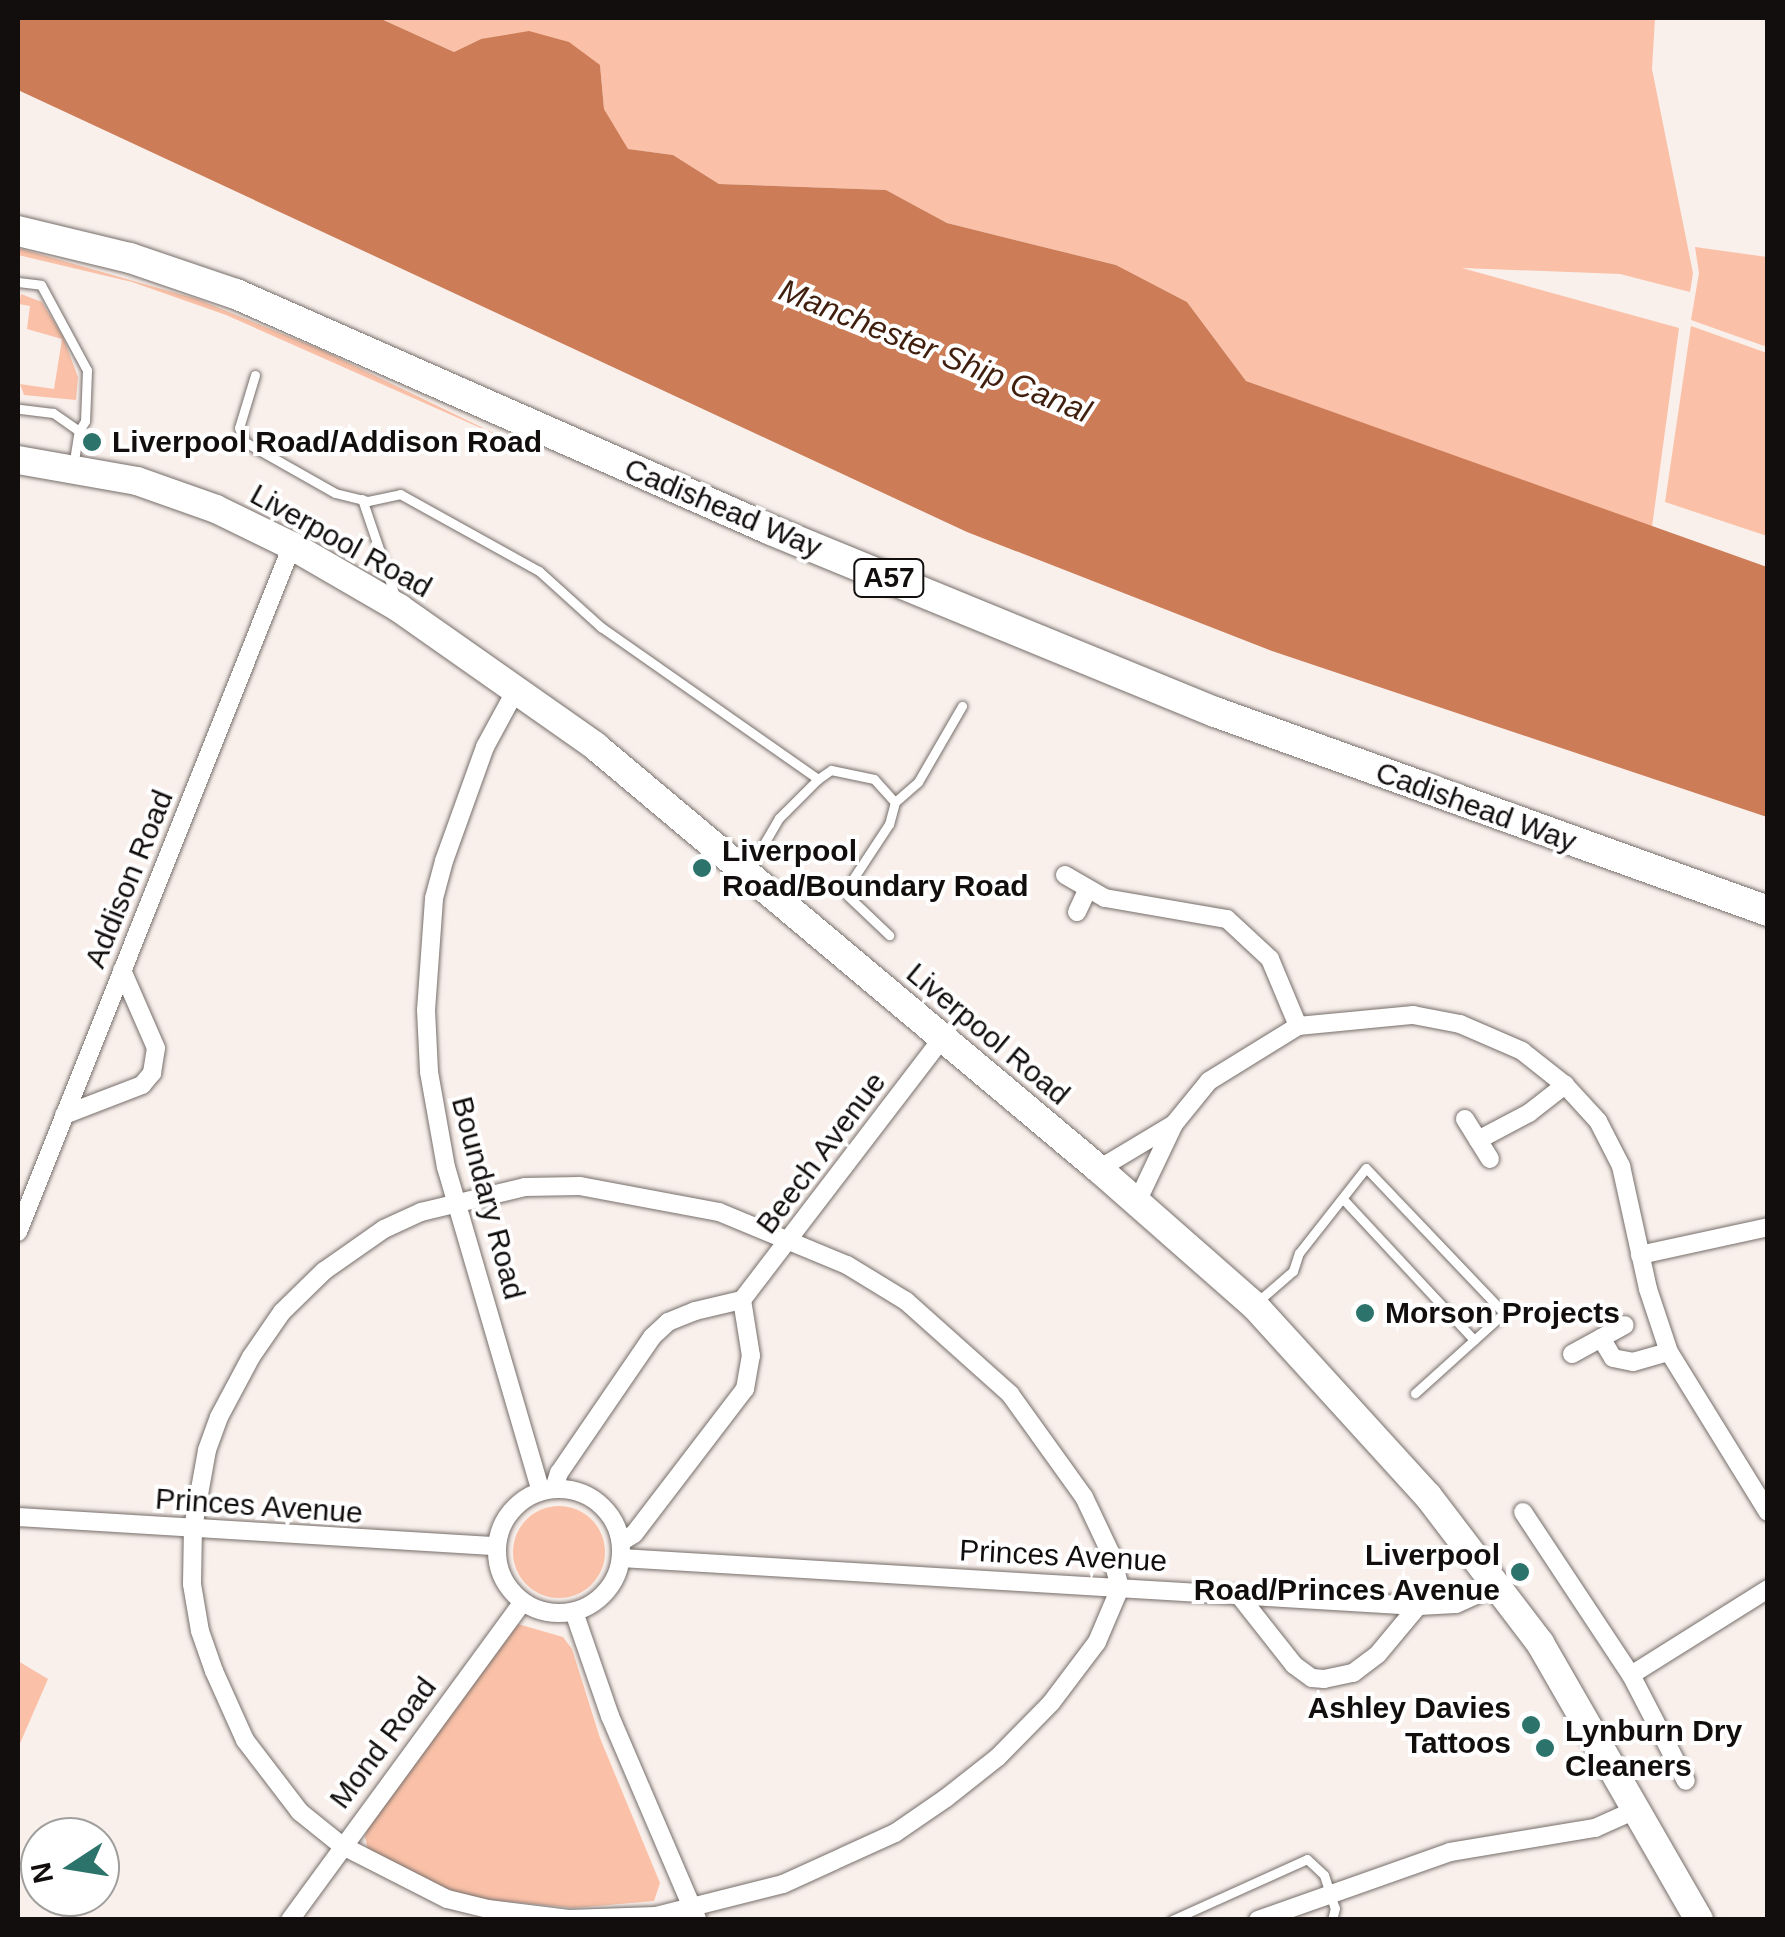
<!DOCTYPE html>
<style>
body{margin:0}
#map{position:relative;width:1785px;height:1937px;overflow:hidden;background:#f9f0ec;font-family:Arial,sans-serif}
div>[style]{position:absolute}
.green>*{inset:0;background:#fac1a8}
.round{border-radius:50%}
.water>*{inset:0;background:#cc7c56}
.roads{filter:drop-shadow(0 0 2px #766e6a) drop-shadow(0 0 2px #766e6a)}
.service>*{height:9px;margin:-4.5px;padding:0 4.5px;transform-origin:4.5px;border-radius:4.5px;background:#fff}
.minor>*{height:18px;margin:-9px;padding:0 9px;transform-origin:9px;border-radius:9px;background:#fff}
.minor>.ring{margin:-9px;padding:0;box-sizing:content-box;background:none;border:18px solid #fff;border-radius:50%}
.secondary>*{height:28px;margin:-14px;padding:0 14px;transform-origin:14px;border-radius:14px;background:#fff}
.trunk>*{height:30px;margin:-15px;padding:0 15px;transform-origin:15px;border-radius:15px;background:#fff}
.dots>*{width:28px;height:28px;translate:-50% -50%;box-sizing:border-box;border:5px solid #fff;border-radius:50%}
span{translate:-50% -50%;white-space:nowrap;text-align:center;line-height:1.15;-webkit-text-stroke:8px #fff;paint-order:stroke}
.shield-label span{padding:2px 8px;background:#fff;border:2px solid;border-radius:8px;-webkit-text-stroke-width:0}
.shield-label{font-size:28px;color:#110e0d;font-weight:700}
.poi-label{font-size:30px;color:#110e0d;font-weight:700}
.left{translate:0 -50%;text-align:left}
.right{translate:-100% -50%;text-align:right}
.street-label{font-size:30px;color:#110e0d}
.water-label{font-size:32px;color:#401f0e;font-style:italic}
.frame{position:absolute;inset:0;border:20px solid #110e0d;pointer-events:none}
.north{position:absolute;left:20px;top:1817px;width:100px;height:100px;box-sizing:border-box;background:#fff;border:2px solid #a09f9e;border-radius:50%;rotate:258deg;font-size:28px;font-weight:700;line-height:40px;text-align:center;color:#110e0d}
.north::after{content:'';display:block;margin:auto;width:35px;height:45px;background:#2b736b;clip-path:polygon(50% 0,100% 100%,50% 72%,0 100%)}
</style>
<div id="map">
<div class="green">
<div style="clip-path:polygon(379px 18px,1655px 18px,1652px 69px,1693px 273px,1690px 292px,1620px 274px,1462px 268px,1679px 328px,1652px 527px,1246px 381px,1187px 302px,1116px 265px,947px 223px,886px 190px,719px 184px,673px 155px,627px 149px,604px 109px,600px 65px,481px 39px,454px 52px)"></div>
<div style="clip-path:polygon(1695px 247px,1767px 257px,1767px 347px,1691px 320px,1699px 273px)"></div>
<div style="clip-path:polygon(18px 248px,197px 299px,322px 350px,510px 441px,226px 315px,132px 282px,18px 255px)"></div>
<div style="clip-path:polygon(21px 294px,42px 302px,63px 337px,78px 377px,76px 400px,24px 395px,20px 384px,54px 389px,62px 339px,27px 329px,30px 306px,19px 304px)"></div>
<div style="clip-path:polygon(1691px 326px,1767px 353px,1767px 536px,1665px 502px)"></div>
<div class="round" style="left:513px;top:1506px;width:92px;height:92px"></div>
<div style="clip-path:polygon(518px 1624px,563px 1637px,572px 1649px,600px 1738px,660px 1883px,654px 1901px,574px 1908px,472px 1898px,429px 1885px,368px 1851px,365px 1836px,371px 1821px)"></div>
<div style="clip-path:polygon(18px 1661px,48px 1679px,18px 1748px)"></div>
</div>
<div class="water">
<div style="clip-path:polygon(18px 18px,379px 18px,454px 52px,481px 39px,529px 31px,569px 42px,600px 65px,604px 109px,628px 149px,673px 155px,719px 184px,886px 190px,947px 223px,1116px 265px,1187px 302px,1246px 381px,1767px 567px,1767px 817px,1272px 651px,967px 532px,18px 90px)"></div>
</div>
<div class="roads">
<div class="service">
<div style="left:18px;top:282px;width:23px;rotate:7deg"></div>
<div style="left:41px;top:285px;width:97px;rotate:61.6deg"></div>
<div style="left:87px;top:370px;width:51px;rotate:92.2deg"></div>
<div style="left:85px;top:421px;width:12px;rotate:121deg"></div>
<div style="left:79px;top:431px;width:32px;rotate:-145deg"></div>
<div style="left:53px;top:413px;width:35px;rotate:-173deg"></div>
<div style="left:255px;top:375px;width:55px;rotate:106.8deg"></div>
<div style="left:239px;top:428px;width:15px;rotate:67deg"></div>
<div style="left:245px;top:442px;width:103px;rotate:29.5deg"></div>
<div style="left:335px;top:493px;width:34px;rotate:14deg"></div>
<div style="left:368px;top:501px;width:33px;rotate:-12deg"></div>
<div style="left:400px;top:494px;width:159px;rotate:29deg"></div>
<div style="left:539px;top:571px;width:84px;rotate:42.1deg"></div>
<div style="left:601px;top:627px;width:265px;rotate:35deg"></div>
<div style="left:73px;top:467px;width:36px;rotate:-81deg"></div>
<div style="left:362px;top:499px;width:102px;rotate:71.2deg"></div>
<div style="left:895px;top:802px;width:30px;rotate:-41deg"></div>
<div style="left:918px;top:782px;width:88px;rotate:-59.9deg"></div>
<div style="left:748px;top:871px;width:61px;rotate:-59.7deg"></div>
<div style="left:779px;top:818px;width:55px;rotate:-45deg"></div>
<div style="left:818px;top:779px;width:16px;rotate:-35deg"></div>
<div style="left:831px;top:770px;width:44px;rotate:11.8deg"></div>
<div style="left:874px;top:779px;width:31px;rotate:48deg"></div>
<div style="left:895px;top:802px;width:23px;rotate:105deg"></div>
<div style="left:889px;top:824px;width:73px;rotate:123.3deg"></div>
<div style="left:849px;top:885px;width:11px;rotate:95deg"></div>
<div style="left:848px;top:896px;width:57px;rotate:43.6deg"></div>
<div style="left:1344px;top:1200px;width:191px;rotate:47.1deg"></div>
<div style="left:1256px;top:1303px;width:49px;rotate:-40.9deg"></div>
<div style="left:1293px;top:1271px;width:19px;rotate:-72deg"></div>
<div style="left:1299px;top:1253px;width:108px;rotate:-51.8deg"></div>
<div style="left:1366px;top:1168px;width:200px;rotate:46.4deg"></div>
<div style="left:1504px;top:1313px;width:120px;rotate:138deg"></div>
<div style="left:1172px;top:1920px;width:148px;rotate:-24.3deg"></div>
<div style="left:1307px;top:1859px;width:23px;rotate:43deg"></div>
<div style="left:1324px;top:1875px;width:35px;rotate:72deg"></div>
<div style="left:1335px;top:1908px;width:12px;rotate:104deg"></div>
</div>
<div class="minor">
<div style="left:517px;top:688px;width:67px;rotate:118.5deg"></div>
<div style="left:485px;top:747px;width:121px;rotate:109.8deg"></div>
<div style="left:444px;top:861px;width:39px;rotate:105deg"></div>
<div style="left:434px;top:899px;width:111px;rotate:94.1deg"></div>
<div style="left:426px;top:1010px;width:62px;rotate:87.2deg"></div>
<div style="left:429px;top:1072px;width:97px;rotate:79.9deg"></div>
<div style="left:446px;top:1167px;width:338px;rotate:73.7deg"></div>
<div style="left:1065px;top:875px;width:46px;rotate:29.9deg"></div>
<div style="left:1105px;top:898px;width:124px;rotate:9.8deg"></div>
<div style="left:1227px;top:919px;width:59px;rotate:42.9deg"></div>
<div style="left:1270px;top:959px;width:73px;rotate:67.3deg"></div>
<div style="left:1077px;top:912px;width:23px;rotate:-65deg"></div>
<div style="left:64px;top:1115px;width:84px;rotate:-21deg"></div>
<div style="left:142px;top:1085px;width:16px;rotate:-50deg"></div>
<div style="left:152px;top:1073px;width:25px;rotate:-81deg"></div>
<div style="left:156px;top:1048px;width:85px;rotate:-113.6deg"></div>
<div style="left:1465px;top:1119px;width:47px;rotate:58deg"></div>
<div style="left:1478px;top:1140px;width:58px;rotate:-27.9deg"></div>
<div style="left:1529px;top:1113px;width:46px;rotate:-37.9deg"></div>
<div style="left:1099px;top:1169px;width:87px;rotate:-31deg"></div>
<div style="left:1174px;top:1124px;width:55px;rotate:-50.9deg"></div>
<div style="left:1209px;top:1081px;width:105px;rotate:-31.7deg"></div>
<div style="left:1298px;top:1026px;width:116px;rotate:-5.5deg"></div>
<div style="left:1413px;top:1015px;width:48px;rotate:10.8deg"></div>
<div style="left:1460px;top:1024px;width:68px;rotate:23.5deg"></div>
<div style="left:1522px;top:1051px;width:55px;rotate:38.3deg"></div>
<div style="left:1565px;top:1085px;width:49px;rotate:47.5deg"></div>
<div style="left:1598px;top:1121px;width:51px;rotate:62.9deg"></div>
<div style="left:1621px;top:1166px;width:126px;rotate:77.6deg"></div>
<div style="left:1648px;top:1289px;width:66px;rotate:71.6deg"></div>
<div style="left:1669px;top:1352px;width:188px;rotate:58.3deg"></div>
<div style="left:580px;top:1186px;width:141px;rotate:10.6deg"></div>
<div style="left:719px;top:1212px;width:139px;rotate:22.5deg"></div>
<div style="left:847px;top:1265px;width:69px;rotate:31.4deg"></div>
<div style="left:906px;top:1301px;width:140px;rotate:41.8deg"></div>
<div style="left:1010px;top:1394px;width:127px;rotate:54.3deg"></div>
<div style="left:1084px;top:1497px;width:63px;rotate:64.7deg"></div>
<div style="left:1111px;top:1554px;width:35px;rotate:75deg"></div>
<div style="left:1120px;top:1588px;width:59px;rotate:113.1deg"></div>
<div style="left:1097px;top:1642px;width:76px;rotate:127deg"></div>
<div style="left:1051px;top:1703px;width:76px;rotate:134.5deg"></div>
<div style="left:998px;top:1757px;width:66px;rotate:141.7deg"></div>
<div style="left:946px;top:1798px;width:62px;rotate:145.5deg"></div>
<div style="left:895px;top:1833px;width:123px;rotate:155.5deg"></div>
<div style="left:783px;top:1884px;width:131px;rotate:165.9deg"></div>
<div style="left:656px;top:1916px;width:87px;rotate:178deg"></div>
<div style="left:569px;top:1919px;width:82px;rotate:-173deg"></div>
<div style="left:488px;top:1909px;width:42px;rotate:-166.3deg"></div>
<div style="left:447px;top:1899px;width:119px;rotate:-153deg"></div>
<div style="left:341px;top:1845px;width:53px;rotate:-141.2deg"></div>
<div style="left:300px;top:1812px;width:91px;rotate:-127.4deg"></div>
<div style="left:245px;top:1740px;width:76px;rotate:-114.2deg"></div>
<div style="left:214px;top:1671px;width:42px;rotate:-109.3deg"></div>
<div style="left:200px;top:1631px;width:48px;rotate:-99.7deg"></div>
<div style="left:192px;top:1584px;width:56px;rotate:-89deg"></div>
<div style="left:193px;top:1528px;width:79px;rotate:-79.8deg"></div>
<div style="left:207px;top:1450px;width:35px;rotate:-70deg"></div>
<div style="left:219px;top:1417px;width:68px;rotate:-61.9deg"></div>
<div style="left:251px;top:1357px;width:55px;rotate:-55.4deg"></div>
<div style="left:282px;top:1312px;width:59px;rotate:-44.3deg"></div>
<div style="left:324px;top:1271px;width:73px;rotate:-35deg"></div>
<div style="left:384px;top:1229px;width:41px;rotate:-24.7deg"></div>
<div style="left:421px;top:1212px;width:107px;rotate:-13.5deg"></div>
<div style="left:525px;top:1187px;width:55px;rotate:-1deg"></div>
<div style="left:1137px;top:1202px;width:86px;rotate:-64.6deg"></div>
<div style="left:18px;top:1232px;width:739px;rotate:-68.23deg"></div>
<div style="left:1640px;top:1255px;width:131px;rotate:-12.3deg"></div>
<div style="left:1601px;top:1338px;width:23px;rotate:59deg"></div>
<div style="left:1613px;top:1358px;width:20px;rotate:11deg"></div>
<div style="left:1633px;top:1362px;width:37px;rotate:-16deg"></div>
<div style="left:1572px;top:1354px;width:60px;rotate:-28.7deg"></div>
<div style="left:554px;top:1489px;width:17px;rotate:-73deg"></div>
<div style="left:559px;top:1473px;width:165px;rotate:-55.6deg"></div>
<div style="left:652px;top:1337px;width:22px;rotate:-43deg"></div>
<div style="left:668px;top:1322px;width:29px;rotate:-22deg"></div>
<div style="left:695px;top:1311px;width:48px;rotate:-13.2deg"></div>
<div style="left:742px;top:1300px;width:330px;rotate:-52.6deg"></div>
<div class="ring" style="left:497px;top:1489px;width:106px;height:106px"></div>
<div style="left:1523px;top:1512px;width:196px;rotate:56.5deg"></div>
<div style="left:1631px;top:1675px;width:119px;rotate:62.6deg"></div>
<div style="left:18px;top:1517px;width:479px;rotate:3.5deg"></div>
<div style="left:621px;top:1542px;width:15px;rotate:-32deg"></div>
<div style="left:634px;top:1534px;width:183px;rotate:-52.6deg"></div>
<div style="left:745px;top:1389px;width:34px;rotate:-80deg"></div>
<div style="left:751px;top:1356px;width:57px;rotate:-99.1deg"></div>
<div style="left:621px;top:1558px;width:798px;rotate:3.45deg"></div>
<div style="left:1418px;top:1606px;width:38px;rotate:-3deg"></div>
<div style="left:1456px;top:1604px;width:46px;rotate:-24.3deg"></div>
<div style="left:1238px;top:1594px;width:90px;rotate:51.7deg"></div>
<div style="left:1294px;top:1665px;width:22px;rotate:36deg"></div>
<div style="left:1312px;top:1678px;width:12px;rotate:5deg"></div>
<div style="left:1324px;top:1679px;width:30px;rotate:-12deg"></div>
<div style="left:1353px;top:1673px;width:31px;rotate:-37deg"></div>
<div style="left:1378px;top:1654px;width:62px;rotate:-50.2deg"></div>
<div style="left:574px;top:1612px;width:110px;rotate:70.9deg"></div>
<div style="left:610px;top:1716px;width:221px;rotate:66.8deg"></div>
<div style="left:1631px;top:1675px;width:162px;rotate:-32.1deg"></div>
<div style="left:290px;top:1920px;width:394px;rotate:-53.8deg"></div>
<div style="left:1258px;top:1920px;width:204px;rotate:-19.5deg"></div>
<div style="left:1450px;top:1852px;width:147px;rotate:-9.4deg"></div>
<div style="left:1595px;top:1828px;width:44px;rotate:-24.2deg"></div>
</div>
<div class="secondary">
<div style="left:18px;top:460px;width:121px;rotate:10deg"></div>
<div style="left:137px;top:481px;width:84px;rotate:19.5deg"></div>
<div style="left:216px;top:509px;width:85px;rotate:26deg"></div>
<div style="left:292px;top:546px;width:124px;rotate:30.1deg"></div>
<div style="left:399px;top:608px;width:240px;rotate:35.1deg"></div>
<div style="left:595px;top:746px;width:658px;rotate:40.01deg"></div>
<div style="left:1099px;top:1169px;width:206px;rotate:41.3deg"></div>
<div style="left:1254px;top:1305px;width:258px;rotate:47.7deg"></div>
<div style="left:1428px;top:1496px;width:185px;rotate:52.7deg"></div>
<div style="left:1540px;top:1643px;width:319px;rotate:60.1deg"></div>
</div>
<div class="trunk">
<div style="left:18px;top:231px;width:115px;rotate:13.6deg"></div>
<div style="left:130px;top:258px;width:112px;rotate:18.8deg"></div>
<div style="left:236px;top:294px;width:585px;rotate:23.8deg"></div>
<div style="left:771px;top:530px;width:480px;rotate:22.3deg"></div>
<div style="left:1215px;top:712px;width:588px;rotate:19.79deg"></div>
</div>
</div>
<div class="dots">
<div style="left:92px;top:442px;background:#2b736b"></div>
<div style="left:702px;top:868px;background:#2b736b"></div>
<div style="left:1365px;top:1313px;background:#2b736b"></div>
<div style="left:1520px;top:1572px;background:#2b736b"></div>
<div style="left:1531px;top:1725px;background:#2b736b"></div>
<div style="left:1545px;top:1748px;background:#2b736b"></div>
</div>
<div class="shield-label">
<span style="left:889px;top:578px">A57</span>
</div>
<div class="poi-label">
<span class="left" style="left:112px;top:442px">Liverpool Road/Addison Road</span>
<span class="left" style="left:722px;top:868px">Liverpool<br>Road/Boundary Road</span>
<span class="left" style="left:1385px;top:1313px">Morson Projects</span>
<span class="right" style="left:1500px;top:1572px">Liverpool<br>Road/Princes Avenue</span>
<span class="right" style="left:1511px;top:1725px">Ashley Davies<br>Tattoos</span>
<span class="left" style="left:1565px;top:1748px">Lynburn Dry<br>Cleaners</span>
</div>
<div class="street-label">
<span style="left:723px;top:508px;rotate:23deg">Cadishead Way</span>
<span style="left:341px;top:541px;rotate:29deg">Liverpool Road</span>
<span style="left:1476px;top:807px;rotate:20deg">Cadishead Way</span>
<span style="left:129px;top:879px;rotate:-68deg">Addison Road</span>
<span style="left:988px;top:1034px;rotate:40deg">Liverpool Road</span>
<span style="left:821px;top:1153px;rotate:-53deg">Beech Avenue</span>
<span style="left:488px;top:1198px;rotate:75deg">Boundary Road</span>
<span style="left:259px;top:1506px;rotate:4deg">Princes Avenue</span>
<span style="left:1063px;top:1556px;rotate:3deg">Princes Avenue</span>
<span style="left:383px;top:1743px;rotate:-53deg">Mond Road</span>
</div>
<div class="water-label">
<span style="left:935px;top:351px;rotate:22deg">Manchester Ship Canal</span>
</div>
<div class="frame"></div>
<div class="north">N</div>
</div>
